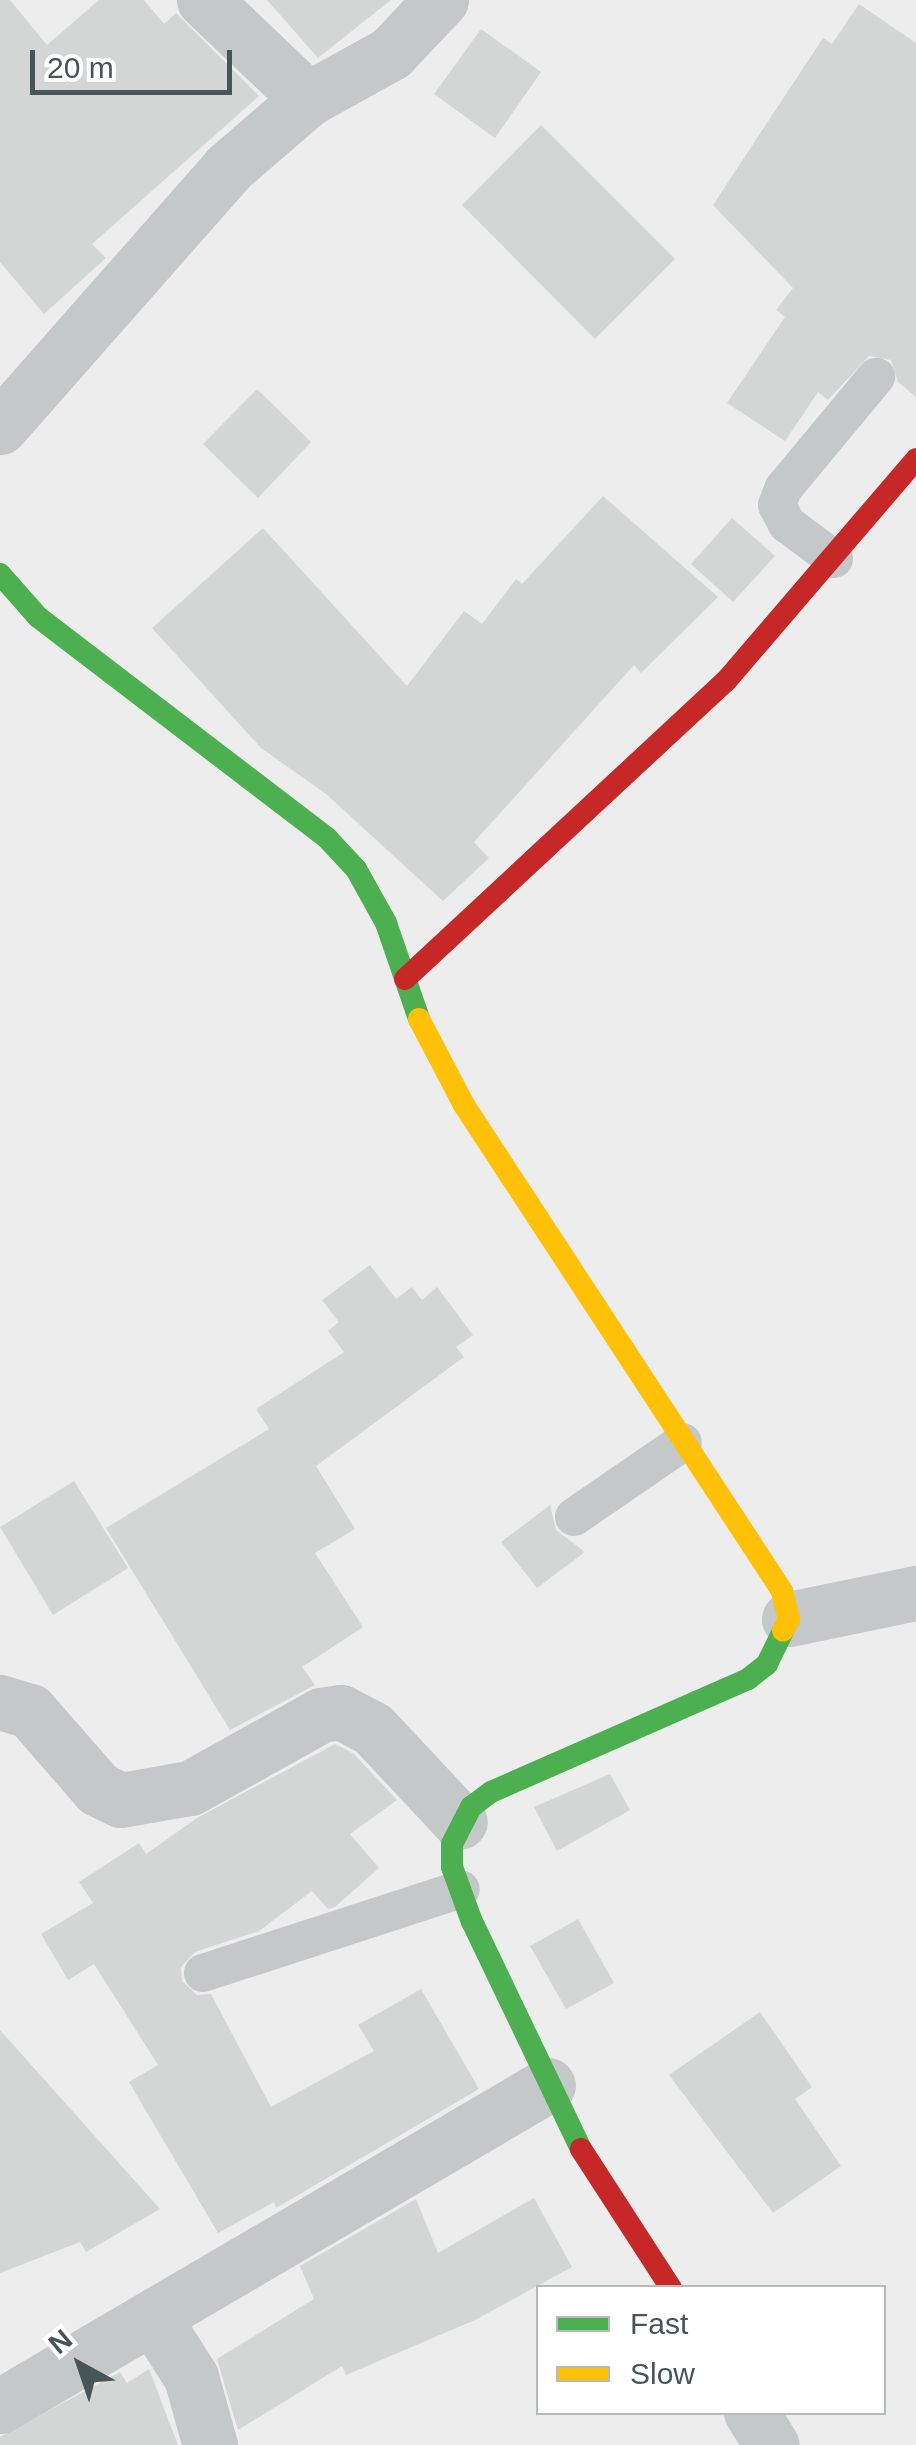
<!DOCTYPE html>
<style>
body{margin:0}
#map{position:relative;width:916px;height:2445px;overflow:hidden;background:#eeeded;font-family:Arial,sans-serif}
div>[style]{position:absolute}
.building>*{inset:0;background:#d4d5d5}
.lane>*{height:38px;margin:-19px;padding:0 19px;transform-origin:19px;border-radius:19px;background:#c5c8c8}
.street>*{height:55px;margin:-27.5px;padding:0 27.5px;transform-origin:27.5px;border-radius:27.5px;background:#c5c8c8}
.fast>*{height:22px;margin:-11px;padding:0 11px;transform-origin:11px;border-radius:11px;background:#4caf50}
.slow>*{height:22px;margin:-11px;padding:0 11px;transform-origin:11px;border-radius:11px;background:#ffc107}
.jam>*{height:22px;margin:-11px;padding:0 11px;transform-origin:11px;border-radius:11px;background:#c62828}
span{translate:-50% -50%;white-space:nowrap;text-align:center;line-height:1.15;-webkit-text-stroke:10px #fff;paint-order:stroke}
.legend{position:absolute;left:536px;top:2285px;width:350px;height:130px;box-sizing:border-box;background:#fff;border:2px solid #b5bbbc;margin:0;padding:12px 18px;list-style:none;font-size:30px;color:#475557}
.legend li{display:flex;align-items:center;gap:20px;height:50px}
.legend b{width:50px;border:2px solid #b5bbbc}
.north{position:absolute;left:30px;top:2315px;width:100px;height:100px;-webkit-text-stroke:8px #fff;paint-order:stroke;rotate:320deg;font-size:28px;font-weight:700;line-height:40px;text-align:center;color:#475557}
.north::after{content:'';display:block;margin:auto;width:35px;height:45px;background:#475557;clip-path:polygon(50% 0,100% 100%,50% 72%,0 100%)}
.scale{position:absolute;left:30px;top:50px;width:202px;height:45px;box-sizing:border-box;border:5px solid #475557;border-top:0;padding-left:12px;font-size:30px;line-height:35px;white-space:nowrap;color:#475557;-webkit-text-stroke:8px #fff;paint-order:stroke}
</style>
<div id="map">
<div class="building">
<div style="clip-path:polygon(0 0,10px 0,47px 45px,99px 0,144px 0,164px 24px,176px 13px,259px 96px,92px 244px,106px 258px,44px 314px,0 262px)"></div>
<div style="clip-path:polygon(267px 0,391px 0,318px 58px)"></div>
<div style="clip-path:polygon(859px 4px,916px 43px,916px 397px,898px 382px,891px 360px,869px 356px,828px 400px,818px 392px,785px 441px,727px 403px,785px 317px,776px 310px,793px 288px,713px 205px,823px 38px,832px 44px)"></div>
<div style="clip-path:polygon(481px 29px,541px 72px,495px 138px,434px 94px)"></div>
<div style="clip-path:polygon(541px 125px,675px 259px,595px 339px,462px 205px)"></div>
<div style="clip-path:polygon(257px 389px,311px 442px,258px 498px,203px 444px)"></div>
<div style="clip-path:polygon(603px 496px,718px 597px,641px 673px,634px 665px,474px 842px,489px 858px,443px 901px,326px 794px,261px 748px,152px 628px,263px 528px,407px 686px,464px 611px,482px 624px,516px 579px,522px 584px)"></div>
<div style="clip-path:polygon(732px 518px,775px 556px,733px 602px,691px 564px)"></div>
<div style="clip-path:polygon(370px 1265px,396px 1299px,412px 1287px,422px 1300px,437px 1287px,473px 1335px,456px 1347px,464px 1357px,316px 1466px,355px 1529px,315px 1553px,363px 1627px,302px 1667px,315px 1685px,230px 1730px,106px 1528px,269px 1429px,256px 1409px,344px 1352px,328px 1331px,339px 1322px,322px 1300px)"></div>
<div style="clip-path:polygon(74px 1481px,128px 1568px,53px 1615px,0 1527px)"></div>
<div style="clip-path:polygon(550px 1505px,556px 1530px,585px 1552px,537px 1588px,501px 1542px)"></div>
<div style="clip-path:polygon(335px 1744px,354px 1754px,397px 1800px,350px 1834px,379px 1868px,335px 1907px,328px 1909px,312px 1891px,259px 1931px,195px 1952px,181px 1967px,182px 1981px,197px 1995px,211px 1994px,271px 2107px,374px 2051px,358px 2025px,421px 1989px,479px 2089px,276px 2208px,274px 2202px,218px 2233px,129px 2082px,158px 2065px,94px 1964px,68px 1980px,41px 1934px,93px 1903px,79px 1882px,139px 1843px,146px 1854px,197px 1818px)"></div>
<div style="clip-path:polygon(610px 1774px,630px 1810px,557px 1851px,534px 1807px)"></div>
<div style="clip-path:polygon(578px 1919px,614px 1983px,566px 2009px,530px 1946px)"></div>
<div style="clip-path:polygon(760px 2012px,812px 2087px,795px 2099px,841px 2166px,773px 2213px,669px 2075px)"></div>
<div style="clip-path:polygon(0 2030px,160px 2209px,86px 2252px,80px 2242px,0 2273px)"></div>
<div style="clip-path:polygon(534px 2198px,572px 2267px,475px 2320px,346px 2375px,342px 2366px,238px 2430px,217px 2359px,314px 2299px,300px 2266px,416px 2199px,438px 2253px)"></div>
<div style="clip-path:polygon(149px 2369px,178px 2445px,0 2445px,0 2437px,120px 2372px,127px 2383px)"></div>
</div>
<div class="lane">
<div style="left:834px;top:559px;width:59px;rotate:-143.3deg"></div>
<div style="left:787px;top:524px;width:21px;rotate:-118deg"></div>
<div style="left:777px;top:505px;width:17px;rotate:-69deg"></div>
<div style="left:783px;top:489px;width:146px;rotate:-50.3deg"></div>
<div style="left:574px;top:1517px;width:132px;rotate:-34.5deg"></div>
<div style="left:203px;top:1973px;width:271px;rotate:-18deg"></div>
</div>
<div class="street">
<div style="left:204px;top:0;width:144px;rotate:43.6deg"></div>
<div style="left:0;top:427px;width:345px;rotate:-48.6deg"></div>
<div style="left:228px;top:168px;width:106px;rotate:-40.8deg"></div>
<div style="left:308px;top:99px;width:95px;rotate:-29deg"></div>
<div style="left:391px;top:53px;width:73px;rotate:-46.7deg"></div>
<div style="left:789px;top:1619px;width:130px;rotate:-11.6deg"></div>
<div style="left:0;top:1702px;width:31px;rotate:17deg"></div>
<div style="left:30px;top:1711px;width:103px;rotate:48.9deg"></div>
<div style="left:98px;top:1789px;width:25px;rotate:26deg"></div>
<div style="left:121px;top:1800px;width:70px;rotate:-9.9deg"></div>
<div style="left:190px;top:1788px;width:150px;rotate:-29.1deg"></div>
<div style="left:321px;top:1715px;width:20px;rotate:-9deg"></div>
<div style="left:341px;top:1712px;width:36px;rotate:28deg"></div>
<div style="left:373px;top:1729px;width:127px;rotate:46.9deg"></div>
<div style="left:153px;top:2317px;width:71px;rotate:57.7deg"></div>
<div style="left:191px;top:2377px;width:71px;rotate:74.4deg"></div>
<div style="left:0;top:2406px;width:635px;rotate:-30.36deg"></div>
<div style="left:751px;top:2412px;width:39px;rotate:58deg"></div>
</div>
<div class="fast">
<div style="left:0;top:574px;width:57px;rotate:48.5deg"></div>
<div style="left:38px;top:617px;width:364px;rotate:37.4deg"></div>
<div style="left:327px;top:838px;width:42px;rotate:46.9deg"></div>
<div style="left:356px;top:869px;width:62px;rotate:60.9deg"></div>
<div style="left:386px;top:923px;width:102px;rotate:71deg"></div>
<div style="left:581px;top:2149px;width:252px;rotate:-115.6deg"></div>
<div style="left:472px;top:1922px;width:59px;rotate:-110deg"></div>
<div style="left:452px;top:1867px;width:23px;rotate:-90deg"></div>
<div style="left:452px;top:1844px;width:42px;rotate:-62.8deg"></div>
<div style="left:471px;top:1807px;width:25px;rotate:-37deg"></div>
<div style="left:491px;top:1792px;width:281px;rotate:-23.7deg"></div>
<div style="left:748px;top:1679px;width:24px;rotate:-38deg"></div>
<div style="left:767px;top:1664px;width:37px;rotate:-64deg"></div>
</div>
<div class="slow">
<div style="left:419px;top:1019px;width:97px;rotate:62.4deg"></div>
<div style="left:464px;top:1105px;width:581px;rotate:56.8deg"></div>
<div style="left:782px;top:1591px;width:29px;rotate:76deg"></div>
<div style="left:789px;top:1619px;width:13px;rotate:117deg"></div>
</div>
<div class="jam">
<div style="left:405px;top:979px;width:438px;rotate:-42.9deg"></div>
<div style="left:726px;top:681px;width:292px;rotate:-49.4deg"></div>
<div style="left:581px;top:2149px;width:166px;rotate:57.1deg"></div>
</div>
<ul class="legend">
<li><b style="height:12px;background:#4caf50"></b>Fast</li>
<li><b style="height:12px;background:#ffc107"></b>Slow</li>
</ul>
<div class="north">N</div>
<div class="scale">20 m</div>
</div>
